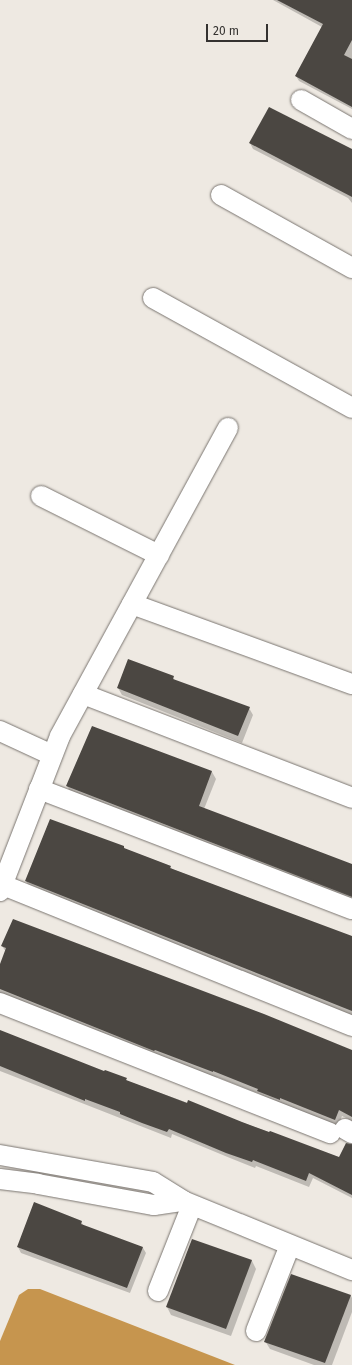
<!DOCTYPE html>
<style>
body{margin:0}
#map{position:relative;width:352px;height:1365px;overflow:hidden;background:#eee9e2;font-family:"Fira Sans",sans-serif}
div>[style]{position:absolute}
.water>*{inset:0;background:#c6954e}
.shadow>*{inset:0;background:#0003}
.building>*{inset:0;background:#4b4742}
.roads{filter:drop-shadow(0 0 1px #7a7570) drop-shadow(0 0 1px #7a7570)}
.street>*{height:20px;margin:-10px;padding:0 10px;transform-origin:10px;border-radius:10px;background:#fff}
span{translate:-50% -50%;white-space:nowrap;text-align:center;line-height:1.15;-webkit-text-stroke:4px #eee9e2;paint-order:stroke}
.scale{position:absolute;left:206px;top:24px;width:62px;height:18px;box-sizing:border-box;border:2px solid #343230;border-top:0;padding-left:5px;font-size:12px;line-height:14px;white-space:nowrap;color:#343230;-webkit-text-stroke:3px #eee9e2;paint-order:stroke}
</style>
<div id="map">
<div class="water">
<div style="clip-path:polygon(28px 1289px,40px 1289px,235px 1365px,0 1365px,0 1341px,19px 1295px)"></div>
</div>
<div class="shadow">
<div style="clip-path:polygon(273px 0,352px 0,352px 109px,299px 81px,296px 76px,322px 27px)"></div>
<div style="clip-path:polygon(250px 143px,352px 151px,352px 203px,348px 198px,253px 149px)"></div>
<div style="clip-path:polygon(173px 677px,175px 681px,249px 708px,253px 715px,242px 743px,122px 695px,118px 688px)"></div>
<div style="clip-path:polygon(92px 728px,212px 772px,216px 779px,204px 809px,352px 865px,352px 903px,71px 793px,67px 786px)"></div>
<div style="clip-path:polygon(124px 847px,125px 849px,170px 866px,172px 869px,352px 938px,352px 1016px,30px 888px,26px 881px)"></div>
<div style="clip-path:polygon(2px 946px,352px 1051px,352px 1121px,342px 1116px,338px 1126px,262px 1098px,260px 1094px,217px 1077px,217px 1078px,0 994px,0 967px,6px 952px)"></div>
<div style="clip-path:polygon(0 1032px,104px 1073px,126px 1079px,127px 1081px,352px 1162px,352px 1198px,313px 1178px,309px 1187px,256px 1166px,255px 1168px,230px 1158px,172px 1134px,171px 1138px,0 1071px)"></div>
<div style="clip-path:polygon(81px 1222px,84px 1226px,143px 1248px,146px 1253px,130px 1293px,21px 1253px,18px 1247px)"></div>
<div style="clip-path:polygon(192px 1240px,252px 1261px,256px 1269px,231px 1336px,171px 1315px,167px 1307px)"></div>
<div style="clip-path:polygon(292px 1275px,351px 1296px,352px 1298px,352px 1312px,332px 1365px,314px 1365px,270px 1349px,265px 1341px)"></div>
</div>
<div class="building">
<div style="clip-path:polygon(277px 0,352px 0,352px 40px,344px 55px,352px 59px,352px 107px,295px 76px,323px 24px)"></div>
<div style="clip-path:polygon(269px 107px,352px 149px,352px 197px,249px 143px)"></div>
<div style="clip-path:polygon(128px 659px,174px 676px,173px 679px,250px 707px,238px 736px,117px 688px)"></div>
<div style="clip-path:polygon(92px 726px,212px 771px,199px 806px,352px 864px,352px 897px,66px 786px)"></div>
<div style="clip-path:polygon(50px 819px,124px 846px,124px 848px,171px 866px,170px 868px,352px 936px,352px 1011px,25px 881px)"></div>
<div style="clip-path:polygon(13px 919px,264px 1014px,352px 1050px,352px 1117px,339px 1110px,335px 1120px,280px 1098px,280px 1100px,257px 1091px,258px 1089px,213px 1071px,213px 1072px,155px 1050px,154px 1051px,0 989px,0 964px,6px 948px,1px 946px)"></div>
<div style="clip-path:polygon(0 1030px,104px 1071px,105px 1070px,127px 1078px,126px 1080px,158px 1092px,187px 1103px,188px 1100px,242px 1122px,269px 1132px,270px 1131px,339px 1157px,346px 1143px,352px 1144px,352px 1195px,309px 1173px,306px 1181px,253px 1160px,252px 1162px,226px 1153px,169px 1129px,167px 1132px,142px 1123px,120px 1114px,120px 1112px,85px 1099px,85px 1101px,0 1066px)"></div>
<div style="clip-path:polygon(34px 1202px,82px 1221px,81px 1224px,143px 1247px,127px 1288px,17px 1247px)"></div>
<div style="clip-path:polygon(192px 1239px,252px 1260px,226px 1329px,166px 1307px)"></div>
<div style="clip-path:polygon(291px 1274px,351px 1295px,325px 1363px,264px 1342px)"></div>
</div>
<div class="roads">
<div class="street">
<div style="left:301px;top:100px;width:59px;rotate:29.6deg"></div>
<div style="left:221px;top:195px;width:150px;rotate:29.1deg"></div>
<div style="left:153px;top:298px;width:227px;rotate:28.9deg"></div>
<div style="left:41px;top:496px;width:132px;rotate:26.6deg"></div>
<div style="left:132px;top:604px;width:234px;rotate:20deg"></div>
<div style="left:83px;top:694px;width:288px;rotate:21.1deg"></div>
<div style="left:0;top:731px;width:57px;rotate:24.8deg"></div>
<div style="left:39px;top:789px;width:335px;rotate:21deg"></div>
<div style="left:3px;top:885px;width:376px;rotate:22deg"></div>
<div style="left:0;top:891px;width:166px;rotate:-68.8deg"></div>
<div style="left:60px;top:736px;width:351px;rotate:-61.4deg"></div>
<div style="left:0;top:1003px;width:355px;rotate:21.5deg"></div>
<div style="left:345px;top:1129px;width:8px;rotate:30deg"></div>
<div style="left:0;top:1155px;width:155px;rotate:10deg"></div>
<div style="left:153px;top:1182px;width:36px;rotate:32deg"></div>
<div style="left:183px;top:1201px;width:183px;rotate:22.2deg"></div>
<div style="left:0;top:1179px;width:38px;rotate:7deg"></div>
<div style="left:38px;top:1184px;width:118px;rotate:10.3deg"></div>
<div style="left:154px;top:1205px;width:29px;rotate:-8deg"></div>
<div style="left:158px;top:1291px;width:92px;rotate:-68.4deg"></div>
<div style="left:256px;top:1331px;width:92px;rotate:-68.4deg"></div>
</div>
</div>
<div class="scale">20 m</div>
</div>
